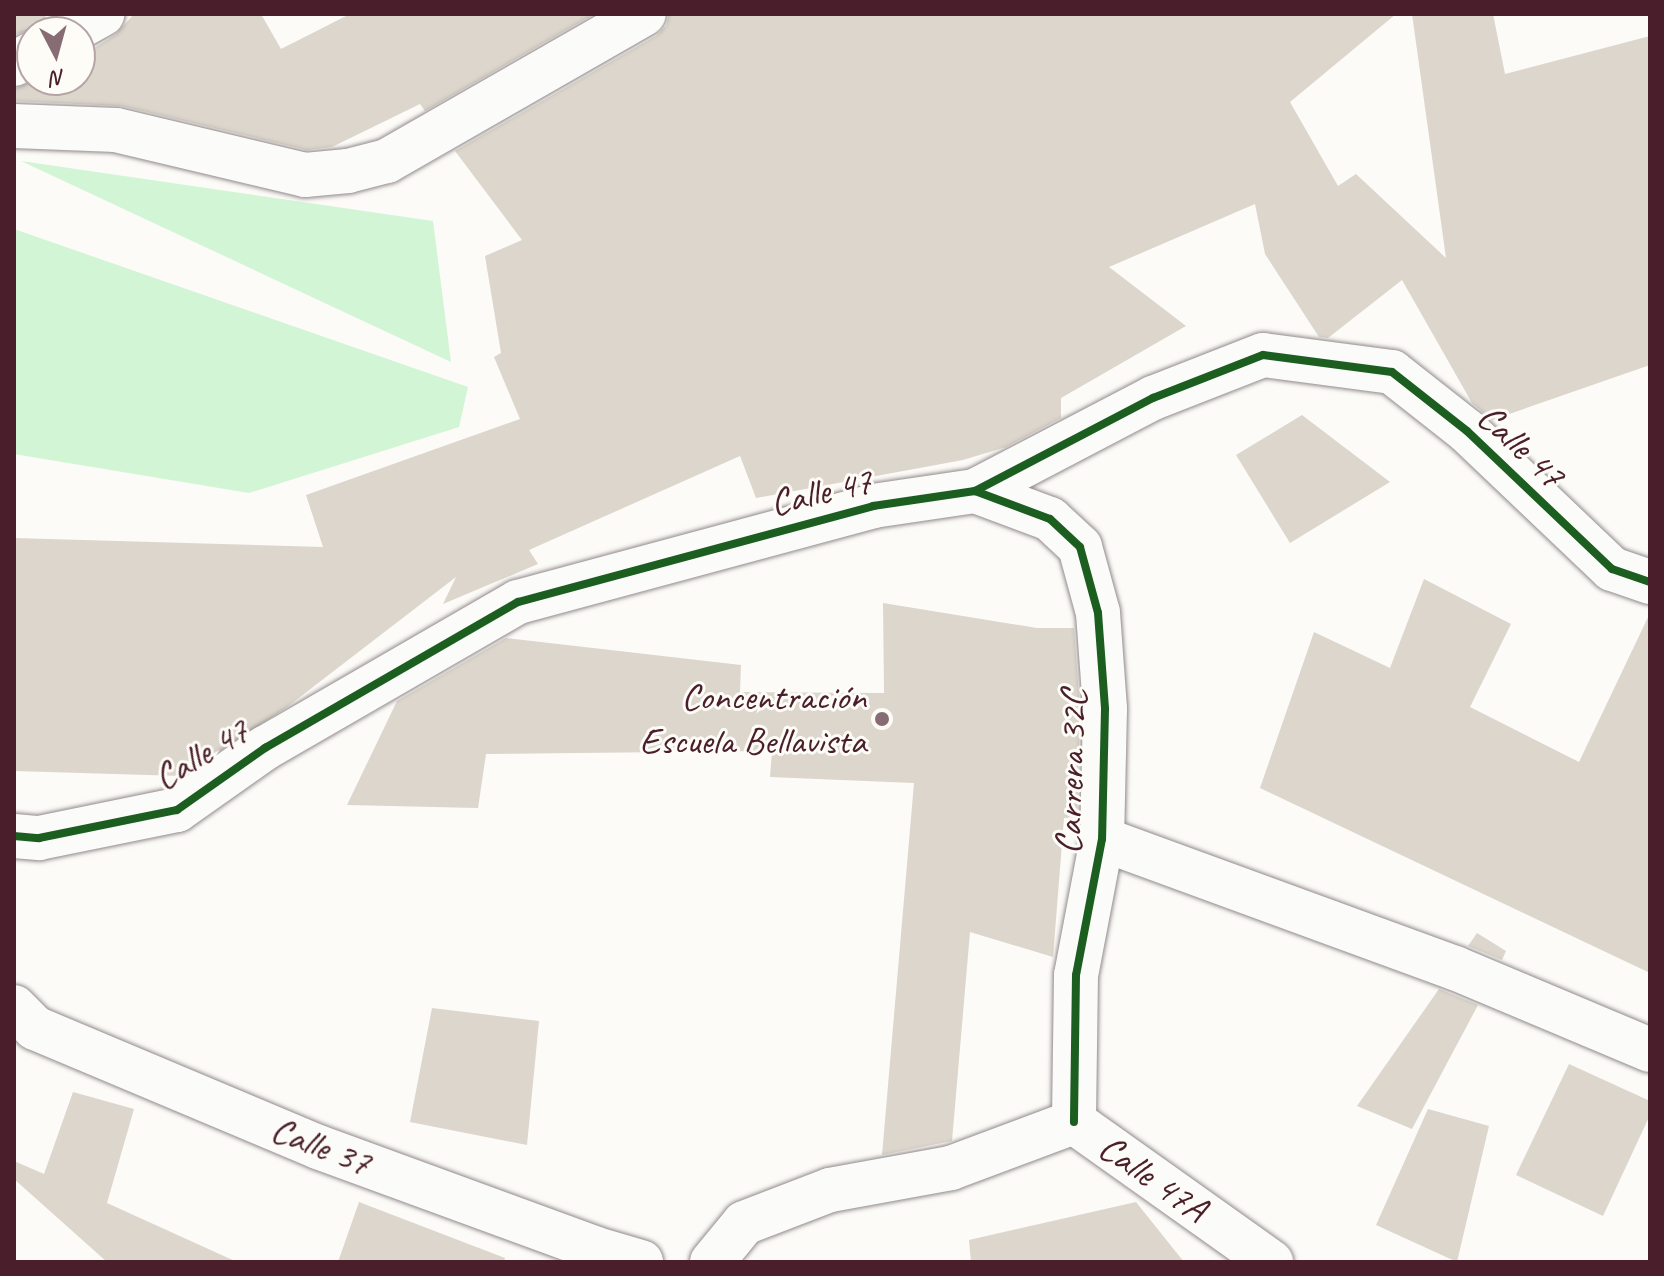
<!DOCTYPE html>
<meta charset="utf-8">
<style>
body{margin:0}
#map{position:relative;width:1664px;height:1276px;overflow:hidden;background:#fcfbf8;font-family:Caveat,sans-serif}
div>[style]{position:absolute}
.green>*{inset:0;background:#d1f5d5}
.building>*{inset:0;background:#dcd6cc}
.roads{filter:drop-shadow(0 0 2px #928a8b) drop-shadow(0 0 2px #928a8b)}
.street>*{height:44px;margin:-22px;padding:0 22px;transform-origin:22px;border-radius:22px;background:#fbfbf9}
.cycleway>*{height:8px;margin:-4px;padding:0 4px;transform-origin:4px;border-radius:4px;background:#1b5e20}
.dots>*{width:22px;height:22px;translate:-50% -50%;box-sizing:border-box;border:4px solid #fdfcf7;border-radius:50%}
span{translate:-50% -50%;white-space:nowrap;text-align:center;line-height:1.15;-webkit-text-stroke:6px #fdfcf7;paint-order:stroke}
.street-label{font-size:38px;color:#4a1f2b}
.poi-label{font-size:38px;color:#4a1f2b}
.right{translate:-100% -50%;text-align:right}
.frame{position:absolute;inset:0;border:16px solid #4a1f2b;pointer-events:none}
.north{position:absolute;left:16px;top:16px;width:80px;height:80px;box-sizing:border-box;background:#fdfcf7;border:2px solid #b5a4a5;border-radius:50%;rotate:174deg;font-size:22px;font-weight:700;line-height:32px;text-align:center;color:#4a1f2b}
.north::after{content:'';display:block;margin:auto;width:28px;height:36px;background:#886c73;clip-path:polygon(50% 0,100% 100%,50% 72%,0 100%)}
</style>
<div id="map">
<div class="green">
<div style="clip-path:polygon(21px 161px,433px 221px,451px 362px)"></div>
<div style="clip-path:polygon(14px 229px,468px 387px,459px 427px,249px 493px,14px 454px)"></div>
</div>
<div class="building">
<div style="clip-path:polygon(14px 14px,44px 14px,48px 21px,45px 32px,32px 29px,14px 35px)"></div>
<div style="clip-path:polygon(134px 14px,261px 14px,281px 49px,350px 14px,594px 14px,425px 111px,420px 104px,332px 147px,307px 150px,122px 106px,14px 101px,14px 89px,37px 80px,80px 80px,80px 57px,115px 35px)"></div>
<div style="clip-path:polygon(669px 14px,1396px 14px,1290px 102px,1338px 186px,1356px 174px,1446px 258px,1412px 14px,1493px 14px,1505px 74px,1650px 36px,1650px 365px,1492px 420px,1472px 403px,1402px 280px,1328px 338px,1319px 337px,1265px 254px,1255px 204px,1109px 267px,1186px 326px,1061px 398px,1061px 418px,1006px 447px,963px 460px,756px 498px,740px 456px,529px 550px,538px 564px,443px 604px,456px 577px,287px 707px,182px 776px,14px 771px,14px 538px,323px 547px,306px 495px,520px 419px,494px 357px,501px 353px,485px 256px,522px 240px,455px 151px,656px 36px,666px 26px)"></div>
<div style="clip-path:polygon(1302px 415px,1390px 482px,1290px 543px,1236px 455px)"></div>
<div style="clip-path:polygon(1424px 579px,1511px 624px,1470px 707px,1579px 762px,1650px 613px,1650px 973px,1260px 788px,1314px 632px,1390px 668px)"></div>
<div style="clip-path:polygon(883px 603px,1037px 628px,1074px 628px,1080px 710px,1077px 818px,1064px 818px,1053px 957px,970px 932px,952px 1141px,882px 1155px,914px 783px,770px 777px,772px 751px,486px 754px,478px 808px,347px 805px,397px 701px,506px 638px,741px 665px,740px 692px,884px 693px)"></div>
<div style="clip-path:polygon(1477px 933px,1506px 951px,1502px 960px,1468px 946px)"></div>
<div style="clip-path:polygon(1439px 989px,1478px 1005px,1412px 1129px,1357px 1106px)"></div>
<div style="clip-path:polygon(432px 1008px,539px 1021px,527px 1145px,410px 1122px)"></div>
<div style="clip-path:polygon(1569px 1064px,1650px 1101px,1650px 1115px,1603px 1216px,1516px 1175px)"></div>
<div style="clip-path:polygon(73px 1092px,134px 1109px,107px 1203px,237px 1262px,107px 1262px,14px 1179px,14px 1161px,44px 1174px)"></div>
<div style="clip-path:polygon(1428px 1109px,1489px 1126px,1457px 1262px,1376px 1225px)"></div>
<div style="clip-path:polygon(359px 1202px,505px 1258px,504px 1262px,338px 1262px)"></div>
<div style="clip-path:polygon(1136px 1202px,1184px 1262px,971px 1262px,969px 1240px)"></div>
</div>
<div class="roads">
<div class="street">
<div style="left:70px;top:32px;width:37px;rotate:-29deg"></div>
<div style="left:14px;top:64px;width:21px;rotate:-29deg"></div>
<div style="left:14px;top:126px;width:102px;rotate:2.2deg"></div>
<div style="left:116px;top:130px;width:194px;rotate:13.4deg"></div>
<div style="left:305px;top:175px;width:43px;rotate:-5.3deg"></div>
<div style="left:348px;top:171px;width:40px;rotate:-14.4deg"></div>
<div style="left:387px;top:161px;width:296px;rotate:-29.8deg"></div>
<div style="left:975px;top:491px;width:80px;rotate:20.5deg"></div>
<div style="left:1050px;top:519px;width:41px;rotate:43deg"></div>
<div style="left:1080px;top:547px;width:68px;rotate:74.7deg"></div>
<div style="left:1098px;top:613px;width:96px;rotate:85.8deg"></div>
<div style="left:1105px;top:709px;width:130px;rotate:91.3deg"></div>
<div style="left:1102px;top:839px;width:138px;rotate:100.8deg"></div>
<div style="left:1076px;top:975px;width:147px;rotate:90.8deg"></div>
<div style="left:14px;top:836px;width:25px;rotate:5deg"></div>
<div style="left:39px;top:838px;width:141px;rotate:-11.5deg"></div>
<div style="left:177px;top:810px;width:108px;rotate:-35.2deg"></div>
<div style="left:265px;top:748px;width:292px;rotate:-30deg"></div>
<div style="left:518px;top:602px;width:368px;rotate:-15.1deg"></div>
<div style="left:873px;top:506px;width:103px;rotate:-8.4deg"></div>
<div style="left:975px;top:491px;width:201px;rotate:-27.6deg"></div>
<div style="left:1153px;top:398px;width:118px;rotate:-21.4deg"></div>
<div style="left:1263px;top:355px;width:130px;rotate:7.5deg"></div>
<div style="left:1392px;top:372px;width:95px;rotate:38.2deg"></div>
<div style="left:1467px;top:431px;width:200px;rotate:43.6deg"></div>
<div style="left:1612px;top:569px;width:40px;rotate:18.9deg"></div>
<div style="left:1102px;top:839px;width:376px;rotate:20.1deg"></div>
<div style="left:1455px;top:968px;width:212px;rotate:22.8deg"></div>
<div style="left:14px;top:1007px;width:30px;rotate:45deg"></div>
<div style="left:35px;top:1028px;width:307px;rotate:22.8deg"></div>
<div style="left:318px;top:1147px;width:296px;rotate:20.1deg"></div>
<div style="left:596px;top:1249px;width:47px;rotate:16.1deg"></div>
<div style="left:1074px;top:1122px;width:242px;rotate:35.4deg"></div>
<div style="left:712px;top:1262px;width:50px;rotate:-50.6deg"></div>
<div style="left:744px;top:1223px;width:92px;rotate:-21deg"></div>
<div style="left:830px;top:1190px;width:123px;rotate:-10.3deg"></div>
<div style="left:951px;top:1168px;width:131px;rotate:-20.5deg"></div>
</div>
</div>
<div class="cycleway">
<div style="left:975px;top:491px;width:80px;rotate:20.5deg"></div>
<div style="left:1050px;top:519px;width:41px;rotate:43deg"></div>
<div style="left:1080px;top:547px;width:68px;rotate:74.7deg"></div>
<div style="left:1098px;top:613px;width:96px;rotate:85.8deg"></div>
<div style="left:1105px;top:709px;width:130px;rotate:91.3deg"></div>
<div style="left:1102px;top:839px;width:138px;rotate:100.8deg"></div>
<div style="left:1076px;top:975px;width:147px;rotate:90.8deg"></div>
<div style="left:14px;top:836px;width:25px;rotate:5deg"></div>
<div style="left:39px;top:838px;width:141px;rotate:-11.5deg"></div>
<div style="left:177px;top:810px;width:108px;rotate:-35.2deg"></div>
<div style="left:265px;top:748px;width:292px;rotate:-30deg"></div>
<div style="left:518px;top:602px;width:368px;rotate:-15.1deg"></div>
<div style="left:873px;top:506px;width:103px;rotate:-8.4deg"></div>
<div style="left:975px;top:491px;width:201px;rotate:-27.6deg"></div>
<div style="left:1153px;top:398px;width:118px;rotate:-21.4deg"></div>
<div style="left:1263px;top:355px;width:130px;rotate:7.5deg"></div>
<div style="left:1392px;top:372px;width:95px;rotate:38.2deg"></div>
<div style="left:1467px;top:431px;width:200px;rotate:43.6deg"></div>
<div style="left:1612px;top:569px;width:40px;rotate:18.9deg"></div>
</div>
<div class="dots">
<div style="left:882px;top:719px;background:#886c73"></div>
</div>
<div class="street-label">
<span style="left:1521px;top:446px;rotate:43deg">Calle 47</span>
<span style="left:821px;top:492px;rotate:-13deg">Calle 47</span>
<span style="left:201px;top:754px;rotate:-31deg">Calle 47</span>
<span style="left:1071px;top:772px;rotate:-88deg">Carrera 32C</span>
<span style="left:321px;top:1146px;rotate:21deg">Calle 37</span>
<span style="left:1153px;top:1178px;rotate:35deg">Calle 47A</span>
</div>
<div class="poi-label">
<span class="right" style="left:866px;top:719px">Concentración<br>Escuela Bellavista</span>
</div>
<div class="frame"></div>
<div class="north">N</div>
</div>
